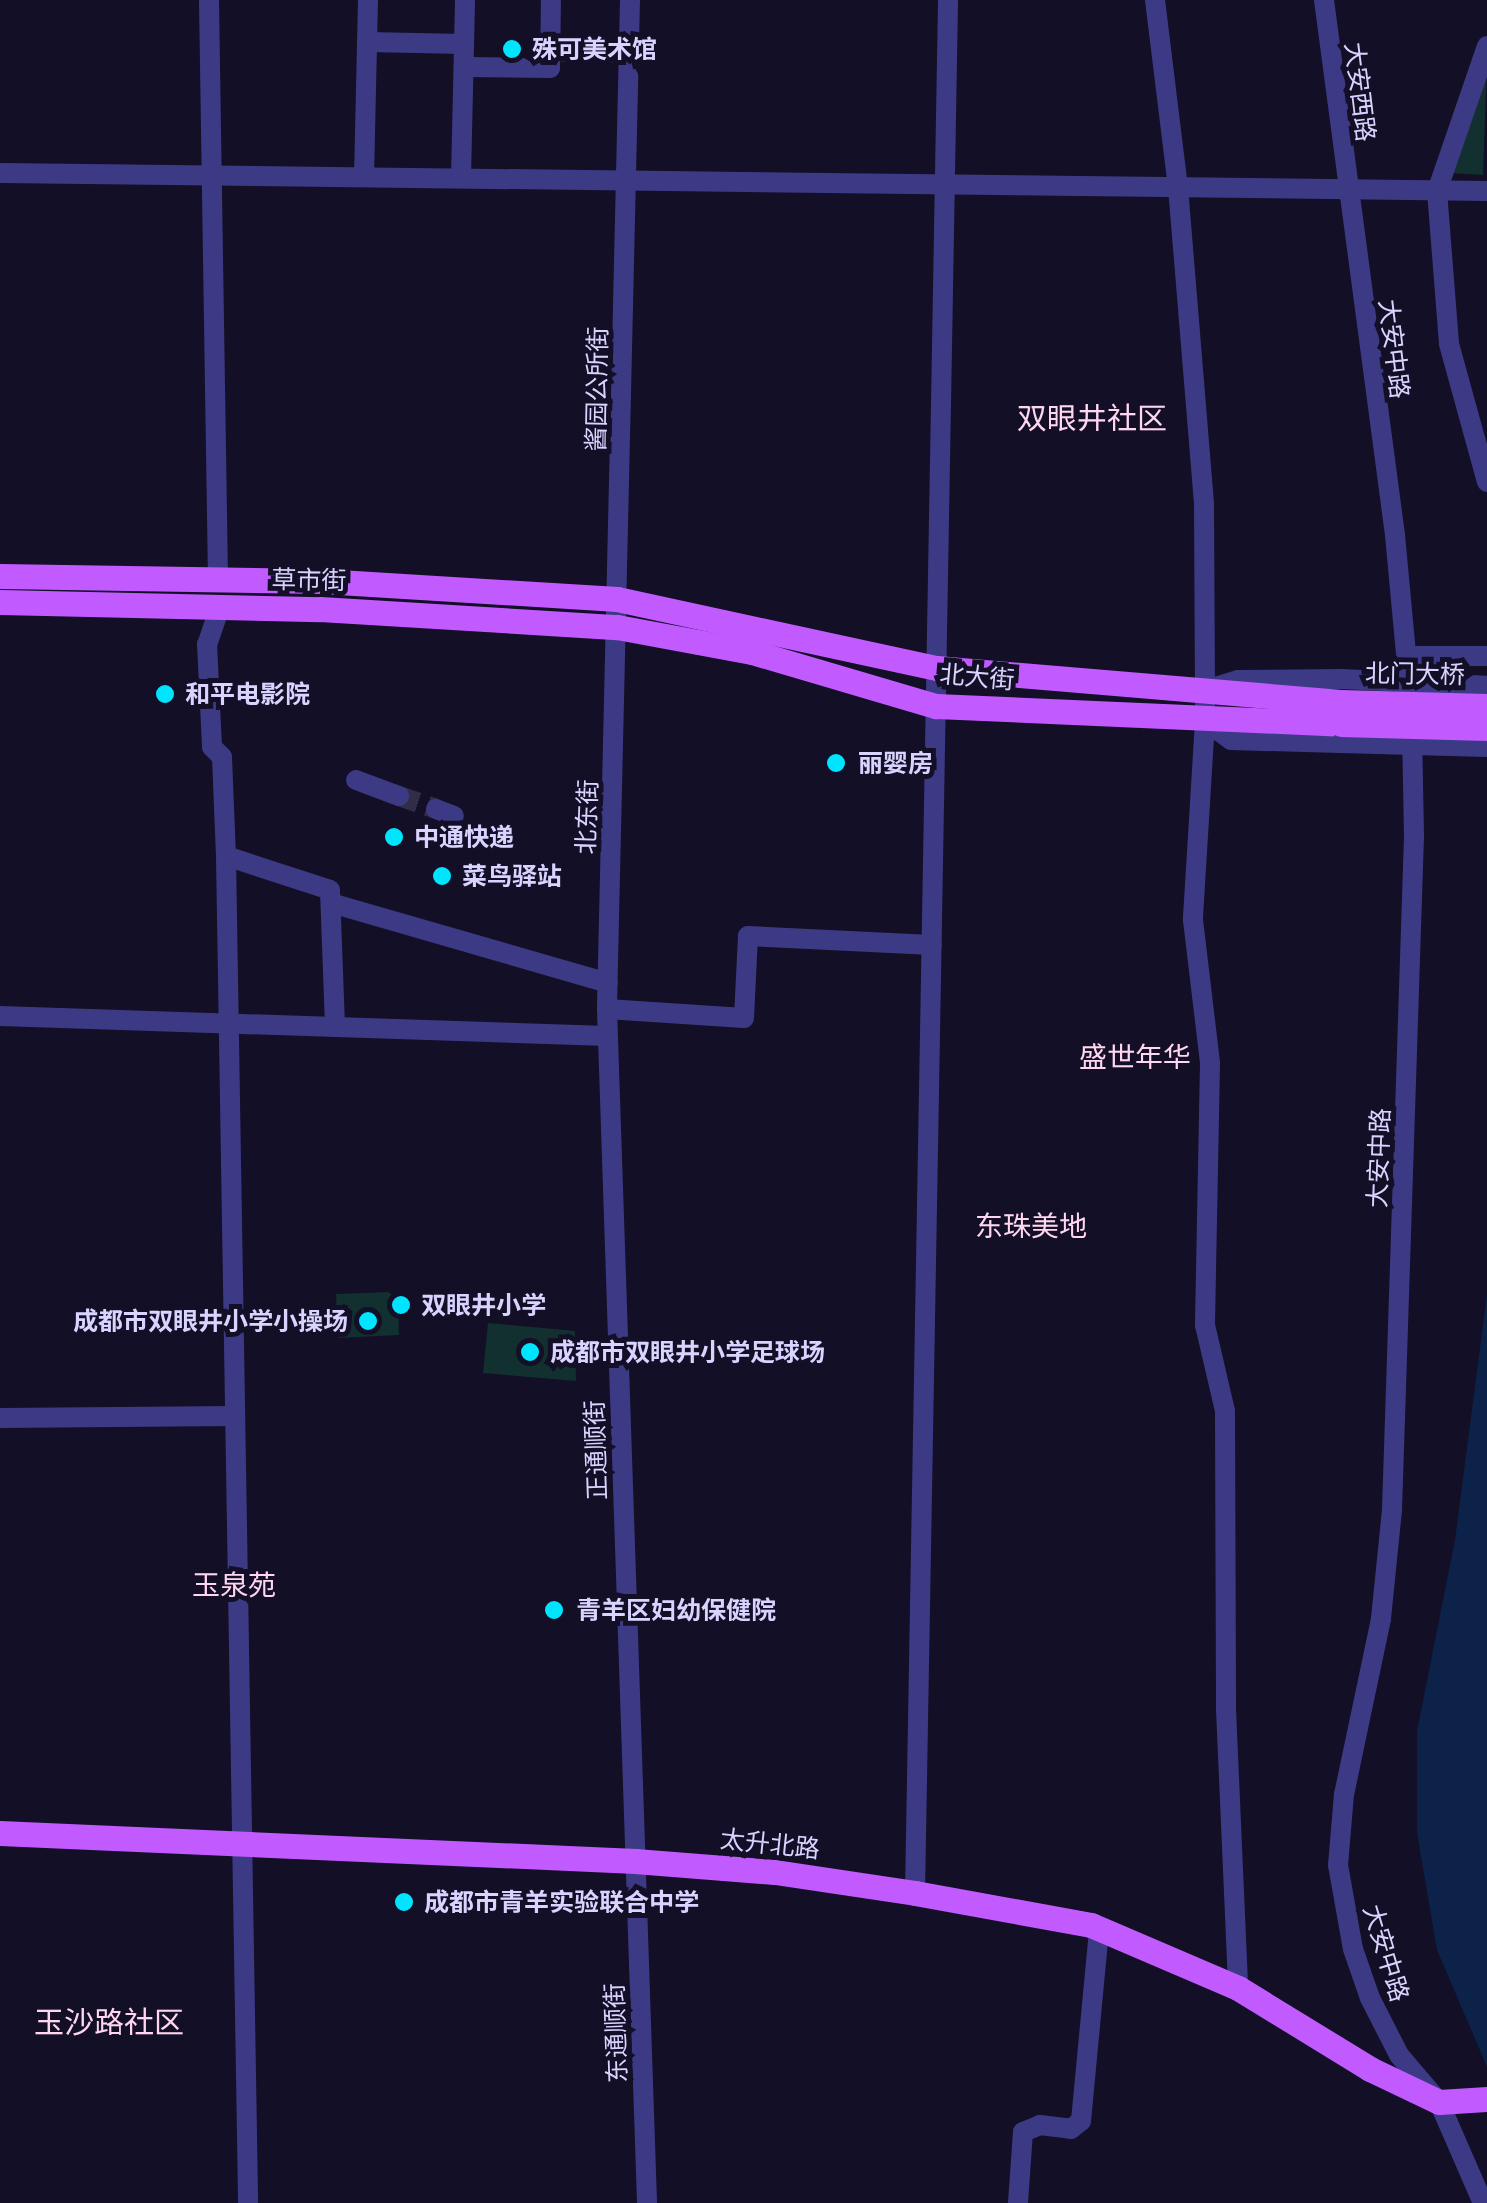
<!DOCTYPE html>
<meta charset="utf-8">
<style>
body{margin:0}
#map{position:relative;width:1487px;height:2203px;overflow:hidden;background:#130f26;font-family:Arial,"Noto Sans SC",sans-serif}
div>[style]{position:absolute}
.green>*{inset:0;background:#12302f}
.water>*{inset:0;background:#0c2248}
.minor-tunnel>*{height:20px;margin-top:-10px;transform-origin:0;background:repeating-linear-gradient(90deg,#312d47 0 20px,transparent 0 30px)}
.minor>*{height:20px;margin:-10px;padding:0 10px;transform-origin:10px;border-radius:10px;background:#3d3a85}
.major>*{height:25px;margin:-12.5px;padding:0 12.5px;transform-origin:12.5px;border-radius:12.5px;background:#c25bff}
.minor-bridge>*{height:20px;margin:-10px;padding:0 10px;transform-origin:10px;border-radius:10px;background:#3d3a85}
.major-bridge>*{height:25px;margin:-12.5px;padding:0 12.5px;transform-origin:12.5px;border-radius:12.5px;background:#c25bff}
.dots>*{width:28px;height:28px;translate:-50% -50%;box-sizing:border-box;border:5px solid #130f26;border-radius:50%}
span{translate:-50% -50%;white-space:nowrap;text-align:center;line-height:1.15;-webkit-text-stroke:10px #130f26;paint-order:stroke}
.poi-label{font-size:25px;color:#d9d4ff;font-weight:700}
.left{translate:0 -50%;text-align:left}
.right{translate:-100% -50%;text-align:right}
.street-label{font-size:25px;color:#d9d4ff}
.neighbourhood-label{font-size:28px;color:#ffd6f0}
.quarter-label{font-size:30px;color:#ffd6f0}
</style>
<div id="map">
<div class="green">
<div style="clip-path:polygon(1487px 63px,1483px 175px,1451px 173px)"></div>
<div style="clip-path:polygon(388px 1292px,398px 1299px,399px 1335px,338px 1338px,336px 1294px)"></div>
<div style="clip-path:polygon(488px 1323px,575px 1331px,576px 1381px,483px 1373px)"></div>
</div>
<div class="water">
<div style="clip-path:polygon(1487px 1294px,1487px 2067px,1437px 1950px,1417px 1833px,1417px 1731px,1455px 1540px)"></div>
</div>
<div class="minor-tunnel">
<div style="left:399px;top:796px;width:39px;rotate:19deg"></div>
</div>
<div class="minor">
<div style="left:209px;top:0;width:580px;rotate:89.11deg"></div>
<div style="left:630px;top:0;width:1009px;rotate:91.31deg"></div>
<div style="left:607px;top:1009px;width:1195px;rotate:88.08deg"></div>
<div style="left:1155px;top:0;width:188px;rotate:83deg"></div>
<div style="left:1178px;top:187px;width:318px;rotate:85.3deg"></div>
<div style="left:1204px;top:504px;width:217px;rotate:89.7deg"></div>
<div style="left:1205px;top:721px;width:199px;rotate:93.5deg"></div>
<div style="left:1193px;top:920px;width:144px;rotate:83.2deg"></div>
<div style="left:1210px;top:1063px;width:262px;rotate:91.1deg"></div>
<div style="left:1205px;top:1325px;width:88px;rotate:76.9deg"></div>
<div style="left:1225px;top:1411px;width:298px;rotate:89.8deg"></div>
<div style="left:1226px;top:1709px;width:279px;rotate:87.5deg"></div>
<div style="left:1324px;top:0;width:540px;rotate:82.44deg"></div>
<div style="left:1395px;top:535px;width:163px;rotate:84.7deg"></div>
<div style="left:367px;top:42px;width:97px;rotate:1.2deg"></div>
<div style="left:1487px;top:46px;width:153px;rotate:109deg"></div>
<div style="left:1437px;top:191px;width:153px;rotate:85.5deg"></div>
<div style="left:1449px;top:344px;width:143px;rotate:74.6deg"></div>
<div style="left:550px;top:51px;width:81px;rotate:1.4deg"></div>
<div style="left:464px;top:67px;width:86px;rotate:0.7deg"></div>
<div style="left:550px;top:68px;width:68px;rotate:-89.2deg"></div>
<div style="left:0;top:173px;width:1487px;rotate:0.69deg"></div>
<div style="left:364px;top:177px;width:177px;rotate:-88.7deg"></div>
<div style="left:461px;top:178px;width:178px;rotate:-88.7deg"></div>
<div style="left:219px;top:610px;width:36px;rotate:109deg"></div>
<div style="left:207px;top:644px;width:103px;rotate:87.2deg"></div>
<div style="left:212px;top:747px;width:14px;rotate:45deg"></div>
<div style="left:222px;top:757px;width:99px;rotate:87.7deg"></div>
<div style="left:226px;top:856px;width:1347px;rotate:89.06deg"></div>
<div style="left:1407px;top:656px;width:80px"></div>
<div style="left:1212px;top:688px;width:27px;rotate:-17deg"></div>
<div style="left:1238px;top:680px;width:103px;rotate:-0.6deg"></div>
<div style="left:1205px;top:721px;width:32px;rotate:36deg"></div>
<div style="left:1231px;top:740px;width:110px;rotate:1.6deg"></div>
<div style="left:1412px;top:731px;width:105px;rotate:88.9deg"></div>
<div style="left:1414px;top:836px;width:674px;rotate:91.87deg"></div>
<div style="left:1392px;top:1510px;width:110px;rotate:95.8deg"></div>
<div style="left:1381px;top:1619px;width:179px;rotate:101.9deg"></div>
<div style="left:1344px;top:1794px;width:71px;rotate:94.8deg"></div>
<div style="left:1338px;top:1865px;width:85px;rotate:79.9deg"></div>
<div style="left:1353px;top:1949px;width:52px;rotate:70.9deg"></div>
<div style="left:1370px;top:1998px;width:64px;rotate:63deg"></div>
<div style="left:1399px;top:2055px;width:62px;rotate:49.6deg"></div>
<div style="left:1439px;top:2102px;width:110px;rotate:66.5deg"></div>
<div style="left:356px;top:780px;width:46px;rotate:20.4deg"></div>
<div style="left:436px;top:809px;width:19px;rotate:21deg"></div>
<div style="left:226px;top:856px;width:109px;rotate:18.1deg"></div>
<div style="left:330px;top:890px;width:137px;rotate:87.9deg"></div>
<div style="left:331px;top:903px;width:288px;rotate:16.1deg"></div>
<div style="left:607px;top:1009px;width:137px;rotate:3.8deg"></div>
<div style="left:744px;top:1018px;width:82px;rotate:-87.2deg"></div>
<div style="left:748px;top:936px;width:184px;rotate:2.8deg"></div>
<div style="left:0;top:1016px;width:608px;rotate:1.88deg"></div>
<div style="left:0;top:1418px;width:235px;rotate:-0.5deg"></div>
<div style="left:915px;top:1893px;width:1893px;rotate:-89deg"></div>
<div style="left:1018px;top:2203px;width:71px;rotate:-86deg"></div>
<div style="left:1023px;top:2132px;width:18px;rotate:-22deg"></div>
<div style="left:1040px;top:2125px;width:31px;rotate:7deg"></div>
<div style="left:1071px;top:2129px;width:13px;rotate:-39deg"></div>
<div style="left:1081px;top:2121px;width:193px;rotate:-84.6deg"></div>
</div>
<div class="major">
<div style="left:0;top:576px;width:322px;rotate:0.9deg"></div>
<div style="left:322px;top:581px;width:296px;rotate:3.5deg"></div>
<div style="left:617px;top:599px;width:327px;rotate:12.2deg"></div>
<div style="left:937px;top:668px;width:405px;rotate:4.8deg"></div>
<div style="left:0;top:602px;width:320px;rotate:1.3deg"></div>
<div style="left:320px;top:609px;width:298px;rotate:3.5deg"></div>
<div style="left:617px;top:627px;width:137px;rotate:10.5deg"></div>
<div style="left:752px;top:652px;width:192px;rotate:16.4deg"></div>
<div style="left:936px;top:706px;width:405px;rotate:2.5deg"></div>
<div style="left:0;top:1833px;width:636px;rotate:2.52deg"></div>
<div style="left:635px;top:1861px;width:140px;rotate:4.5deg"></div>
<div style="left:775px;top:1872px;width:142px;rotate:8.5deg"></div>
<div style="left:915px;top:1893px;width:179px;rotate:10.3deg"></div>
<div style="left:1091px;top:1925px;width:160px;rotate:23.2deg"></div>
<div style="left:1238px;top:1988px;width:155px;rotate:31.5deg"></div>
<div style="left:1370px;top:2069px;width:76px;rotate:25.6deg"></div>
<div style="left:1439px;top:2102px;width:48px;rotate:-3.6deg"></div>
</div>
<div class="minor-bridge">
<div style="left:1341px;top:679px;width:146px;rotate:2.7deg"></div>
<div style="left:1341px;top:743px;width:146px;rotate:1.6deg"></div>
</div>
<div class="major-bridge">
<div style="left:1341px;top:702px;width:146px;rotate:1.6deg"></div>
<div style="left:1341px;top:724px;width:146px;rotate:1.6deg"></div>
</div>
<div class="dots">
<div style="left:512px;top:49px;background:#00e5ff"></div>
<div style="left:165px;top:694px;background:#00e5ff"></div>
<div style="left:836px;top:763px;background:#00e5ff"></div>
<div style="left:394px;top:837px;background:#00e5ff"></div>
<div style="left:442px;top:876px;background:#00e5ff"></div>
<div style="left:401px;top:1305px;background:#00e5ff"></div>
<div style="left:368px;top:1321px;background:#00e5ff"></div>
<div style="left:530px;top:1352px;background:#00e5ff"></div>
<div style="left:554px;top:1610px;background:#00e5ff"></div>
<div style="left:404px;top:1902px;background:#00e5ff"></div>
</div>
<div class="poi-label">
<span class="left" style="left:532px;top:49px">殊可美术馆</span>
<span class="left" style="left:185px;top:694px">和平电影院</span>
<span class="left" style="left:858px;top:763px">丽婴房</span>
<span class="left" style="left:414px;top:837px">中通快递</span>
<span class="left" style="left:462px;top:876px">菜鸟驿站</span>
<span class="left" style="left:421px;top:1305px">双眼井小学</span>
<span class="right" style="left:348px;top:1321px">成都市双眼井小学小操场</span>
<span class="left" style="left:550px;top:1352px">成都市双眼井小学足球场</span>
<span class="left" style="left:576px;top:1610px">青羊区妇幼保健院</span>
<span class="left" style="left:424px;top:1902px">成都市青羊实验联合中学</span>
</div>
<div class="street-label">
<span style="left:1360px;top:92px;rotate:83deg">大安西路</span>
<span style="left:1394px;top:349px;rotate:83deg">大安中路</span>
<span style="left:597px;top:389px;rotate:-89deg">酱园公所街</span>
<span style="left:309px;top:580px;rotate:1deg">草市街</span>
<span style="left:1415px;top:674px;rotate:1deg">北门大桥</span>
<span style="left:977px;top:677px;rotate:5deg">北大街</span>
<span style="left:587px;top:817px;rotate:-88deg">北东街</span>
<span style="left:1379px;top:1158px;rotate:-88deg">大安中路</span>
<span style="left:596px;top:1450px;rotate:-92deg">正通顺街</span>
<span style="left:770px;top:1844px;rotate:6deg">太升北路</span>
<span style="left:1386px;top:1953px;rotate:73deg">大安中路</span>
<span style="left:616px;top:2033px;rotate:-92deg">东通顺街</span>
</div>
<div class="neighbourhood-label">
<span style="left:1135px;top:1058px">盛世年华</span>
<span style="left:1031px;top:1227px">东珠美地</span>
<span style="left:234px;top:1586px">玉泉苑</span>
</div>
<div class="quarter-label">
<span style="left:1092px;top:419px">双眼井社区</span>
<span style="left:109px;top:2023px">玉沙路社区</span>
</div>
</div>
